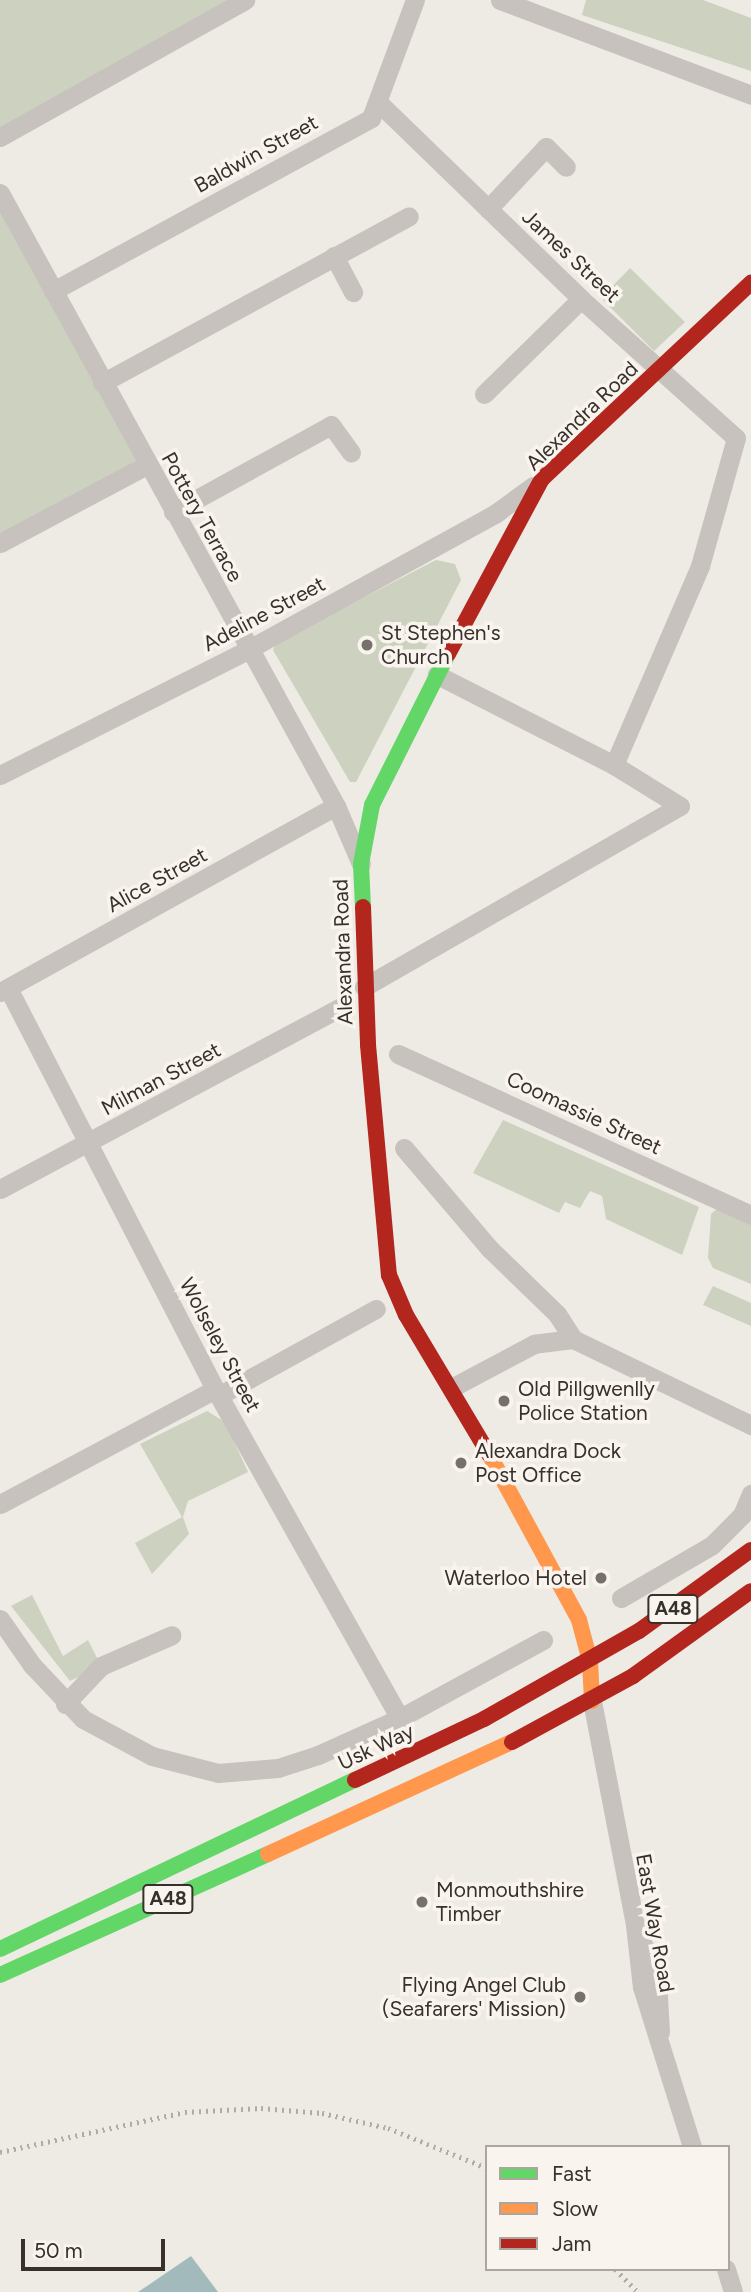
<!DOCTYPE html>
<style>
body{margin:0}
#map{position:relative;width:751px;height:2292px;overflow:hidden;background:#eeeae4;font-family:Figtree,sans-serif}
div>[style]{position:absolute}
.green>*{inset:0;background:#cdd2c0}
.water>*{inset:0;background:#a3babc}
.street>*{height:19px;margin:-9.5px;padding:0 9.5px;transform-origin:9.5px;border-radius:9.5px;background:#c7c2bd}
.fast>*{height:16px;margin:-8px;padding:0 8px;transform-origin:8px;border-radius:8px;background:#63d668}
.slow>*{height:16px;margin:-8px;padding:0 8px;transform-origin:8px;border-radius:8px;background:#ff974d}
.jam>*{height:16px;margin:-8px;padding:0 8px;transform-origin:8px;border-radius:8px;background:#b3261e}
.rail>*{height:5px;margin-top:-2.5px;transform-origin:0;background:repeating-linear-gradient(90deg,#afaba8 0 2px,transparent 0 7px)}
.dots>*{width:19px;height:19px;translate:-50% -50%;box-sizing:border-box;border:4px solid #f9f4ed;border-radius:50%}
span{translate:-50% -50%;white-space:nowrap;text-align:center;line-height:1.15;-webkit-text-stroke:7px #f9f4ed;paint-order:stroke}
.shield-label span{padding:2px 5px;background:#f9f4ed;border:2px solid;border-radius:5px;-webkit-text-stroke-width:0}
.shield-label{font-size:19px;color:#37302b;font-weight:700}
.street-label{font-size:21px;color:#37302b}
.poi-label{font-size:21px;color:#37302b}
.left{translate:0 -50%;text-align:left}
.right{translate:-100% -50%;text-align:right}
.legend{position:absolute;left:485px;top:2145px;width:245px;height:126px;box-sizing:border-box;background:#f9f4ed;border:2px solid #aba69f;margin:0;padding:9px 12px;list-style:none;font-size:21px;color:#37302b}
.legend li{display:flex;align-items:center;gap:14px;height:35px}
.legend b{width:35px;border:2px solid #aba69f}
.scale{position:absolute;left:21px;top:2239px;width:144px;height:32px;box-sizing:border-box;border:4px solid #37302b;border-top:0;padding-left:9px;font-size:21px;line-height:24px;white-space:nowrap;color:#37302b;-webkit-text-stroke:5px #f9f4ed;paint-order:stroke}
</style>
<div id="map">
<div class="green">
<div style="clip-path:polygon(0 0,245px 0,0 137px)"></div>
<div style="clip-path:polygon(586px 0,703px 0,751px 18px,751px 71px,582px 15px)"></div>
<div style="clip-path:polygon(0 193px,147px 465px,0 543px)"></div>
<div style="clip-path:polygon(630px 268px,685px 322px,654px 351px,601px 298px)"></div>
<div style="clip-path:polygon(436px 560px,455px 564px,461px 580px,356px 782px,350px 782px,273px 650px,276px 643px)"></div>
<div style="clip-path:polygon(503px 1120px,699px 1207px,682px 1255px,606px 1219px,602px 1196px,590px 1191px,580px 1208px,565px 1202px,559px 1213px,473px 1173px)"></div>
<div style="clip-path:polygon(718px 1208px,751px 1222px,751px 1284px,713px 1268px,708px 1258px,711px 1214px)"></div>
<div style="clip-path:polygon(713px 1286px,751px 1303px,751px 1326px,703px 1305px)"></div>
<div style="clip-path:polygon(207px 1411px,225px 1422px,248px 1472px,188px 1501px,183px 1517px,189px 1534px,152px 1574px,135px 1543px,182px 1517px,140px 1444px)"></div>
<div style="clip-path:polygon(32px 1595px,63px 1656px,88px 1640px,101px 1666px,70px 1681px,11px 1606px)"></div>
</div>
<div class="water">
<div style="clip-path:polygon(191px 2256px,218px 2292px,138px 2292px,150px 2284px)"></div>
</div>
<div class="street">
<div style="left:500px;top:0;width:268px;rotate:20.7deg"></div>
<div style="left:379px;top:103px;width:281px;rotate:44.1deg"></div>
<div style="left:581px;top:299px;width:208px;rotate:41.9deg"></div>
<div style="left:0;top:137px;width:281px;rotate:-29.2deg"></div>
<div style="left:0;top:193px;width:699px;rotate:61.27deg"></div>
<div style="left:336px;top:806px;width:63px;rotate:66.7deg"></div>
<div style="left:488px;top:209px;width:85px;rotate:-46.9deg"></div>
<div style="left:546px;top:147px;width:28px;rotate:45deg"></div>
<div style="left:334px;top:256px;width:41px;rotate:62.2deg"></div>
<div style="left:53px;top:291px;width:362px;rotate:-28.5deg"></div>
<div style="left:371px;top:118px;width:126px;rotate:-69.6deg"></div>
<div style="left:102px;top:383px;width:349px;rotate:-28.5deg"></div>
<div style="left:484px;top:394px;width:136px;rotate:-44.4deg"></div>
<div style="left:173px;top:512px;width:180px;rotate:-28.8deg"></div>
<div style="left:331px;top:425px;width:34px;rotate:54deg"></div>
<div style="left:0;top:543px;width:166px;rotate:-28deg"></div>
<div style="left:614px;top:765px;width:217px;rotate:-66.6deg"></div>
<div style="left:700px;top:566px;width:133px;rotate:-74.3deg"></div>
<div style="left:0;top:775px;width:279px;rotate:-26.8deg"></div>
<div style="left:249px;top:649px;width:282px;rotate:-28.8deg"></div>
<div style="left:496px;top:513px;width:46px;rotate:-36.1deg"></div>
<div style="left:364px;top:987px;width:364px;rotate:-29.8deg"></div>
<div style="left:680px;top:806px;width:78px;rotate:-148.2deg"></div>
<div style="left:614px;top:765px;width:199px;rotate:-153deg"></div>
<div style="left:8px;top:988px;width:451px;rotate:62.7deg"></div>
<div style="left:215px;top:1389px;width:377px;rotate:60.7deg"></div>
<div style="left:0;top:992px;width:384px;rotate:-29deg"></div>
<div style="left:398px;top:1054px;width:388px;rotate:24.5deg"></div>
<div style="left:404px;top:1148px;width:133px;rotate:49.6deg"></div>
<div style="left:490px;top:1249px;width:93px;rotate:44.1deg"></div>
<div style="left:557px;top:1314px;width:30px;rotate:57deg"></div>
<div style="left:573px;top:1339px;width:39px;rotate:173deg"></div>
<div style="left:534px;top:1344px;width:92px;rotate:152deg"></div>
<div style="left:0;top:1189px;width:389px;rotate:-28.1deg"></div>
<div style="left:573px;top:1339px;width:198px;rotate:25.8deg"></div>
<div style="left:220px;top:1395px;width:178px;rotate:-28.9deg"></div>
<div style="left:0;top:1504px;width:244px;rotate:-28.1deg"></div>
<div style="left:621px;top:1598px;width:105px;rotate:-30.2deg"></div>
<div style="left:712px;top:1545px;width:42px;rotate:-45deg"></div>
<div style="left:742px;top:1515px;width:23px;rotate:-67deg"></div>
<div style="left:0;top:1619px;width:56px;rotate:55.2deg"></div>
<div style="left:32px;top:1665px;width:74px;rotate:46.6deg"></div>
<div style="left:83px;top:1719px;width:78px;rotate:28.2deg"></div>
<div style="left:152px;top:1756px;width:68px;rotate:14.4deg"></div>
<div style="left:218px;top:1773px;width:60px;rotate:-4.8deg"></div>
<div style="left:278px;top:1768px;width:42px;rotate:-18deg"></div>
<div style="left:318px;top:1755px;width:90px;rotate:-24.3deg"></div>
<div style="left:400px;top:1718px;width:163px;rotate:-28.6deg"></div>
<div style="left:592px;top:1701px;width:228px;rotate:79.1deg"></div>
<div style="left:635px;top:1925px;width:62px;rotate:83.6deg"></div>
<div style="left:642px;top:1987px;width:168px;rotate:72.6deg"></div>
<div style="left:65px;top:1704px;width:52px;rotate:-46.5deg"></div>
<div style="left:101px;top:1666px;width:77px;rotate:-23.6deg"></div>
<div style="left:641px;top:1939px;width:44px;rotate:68.7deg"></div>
<div style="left:657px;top:1980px;width:52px;rotate:86.7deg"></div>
<div style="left:726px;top:2269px;width:24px;rotate:73deg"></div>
</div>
<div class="fast">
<div style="left:363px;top:907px;width:43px;rotate:-92.7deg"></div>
<div style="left:361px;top:864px;width:60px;rotate:-79.4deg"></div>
<div style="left:372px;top:805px;width:169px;rotate:-63.3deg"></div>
<div style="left:0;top:1949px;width:393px;rotate:-25.5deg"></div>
<div style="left:0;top:1975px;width:294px;rotate:-24.3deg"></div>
</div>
<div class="slow">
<div style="left:489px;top:1454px;width:189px;rotate:61.5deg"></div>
<div style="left:579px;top:1620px;width:42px;rotate:75deg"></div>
<div style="left:590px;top:1661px;width:40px;rotate:87.1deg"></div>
<div style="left:268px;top:1854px;width:268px;rotate:-24.7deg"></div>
</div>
<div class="jam">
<div style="left:448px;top:654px;width:199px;rotate:-61.8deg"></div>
<div style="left:542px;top:479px;width:287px;rotate:-43.2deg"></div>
<div style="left:363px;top:907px;width:138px;rotate:87.9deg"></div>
<div style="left:368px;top:1045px;width:231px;rotate:84.8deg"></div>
<div style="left:389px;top:1275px;width:43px;rotate:67deg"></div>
<div style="left:406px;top:1315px;width:162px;rotate:59.2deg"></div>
<div style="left:512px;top:1742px;width:138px;rotate:-28.6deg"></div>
<div style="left:633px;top:1676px;width:145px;rotate:-35.8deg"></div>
<div style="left:355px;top:1780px;width:143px;rotate:-25.3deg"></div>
<div style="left:484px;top:1719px;width:178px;rotate:-29.6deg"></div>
<div style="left:639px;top:1631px;width:138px;rotate:-35.9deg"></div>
</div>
<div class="rail">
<div style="left:0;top:2152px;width:189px;rotate:-12.2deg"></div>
<div style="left:185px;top:2112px;width:76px;rotate:-3deg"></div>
<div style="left:261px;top:2108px;width:61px;rotate:4.7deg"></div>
<div style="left:322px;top:2113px;width:68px;rotate:12.8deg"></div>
<div style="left:388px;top:2128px;width:107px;rotate:22deg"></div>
<div style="left:615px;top:2269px;width:33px;rotate:45deg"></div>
</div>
<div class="dots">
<div style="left:367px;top:645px;background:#77716c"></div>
<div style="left:504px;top:1401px;background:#77716c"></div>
<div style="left:461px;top:1463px;background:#77716c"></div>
<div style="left:601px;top:1578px;background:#77716c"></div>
<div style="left:422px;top:1902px;background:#77716c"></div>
<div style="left:580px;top:1997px;background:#77716c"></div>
</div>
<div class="shield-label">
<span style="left:673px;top:1609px">A48</span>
<span style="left:168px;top:1899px">A48</span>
</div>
<div class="street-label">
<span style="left:256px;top:154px;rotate:-29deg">Baldwin Street</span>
<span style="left:571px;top:256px;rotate:43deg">James Street</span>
<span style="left:582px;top:416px;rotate:-44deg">Alexandra Road</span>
<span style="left:202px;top:517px;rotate:61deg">Pottery Terrace</span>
<span style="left:264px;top:614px;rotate:-28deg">Adeline Street</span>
<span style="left:157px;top:880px;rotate:-29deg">Alice Street</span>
<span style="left:343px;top:952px;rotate:-92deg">Alexandra Road</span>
<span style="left:161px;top:1079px;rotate:-28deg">Milman Street</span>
<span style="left:584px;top:1113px;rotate:25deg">Coomassie Street</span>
<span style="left:220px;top:1345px;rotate:62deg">Wolseley Street</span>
<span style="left:376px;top:1747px;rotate:-25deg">Usk Way</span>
<span style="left:655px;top:1923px;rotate:80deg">East Way Road</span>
</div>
<div class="poi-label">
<span class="left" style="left:381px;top:645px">St Stephen's<br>Church</span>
<span class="left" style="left:518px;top:1401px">Old Pillgwenlly<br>Police Station</span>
<span class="left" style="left:475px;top:1463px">Alexandra Dock<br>Post Office</span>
<span class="right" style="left:587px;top:1578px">Waterloo Hotel</span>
<span class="left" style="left:436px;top:1902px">Monmouthshire<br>Timber</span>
<span class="right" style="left:566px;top:1997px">Flying Angel Club<br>(Seafarers' Mission)</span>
</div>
<ul class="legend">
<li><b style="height:9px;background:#63d668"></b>Fast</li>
<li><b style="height:9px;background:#ff974d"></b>Slow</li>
<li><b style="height:9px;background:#b3261e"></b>Jam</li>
</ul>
<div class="scale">50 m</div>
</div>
